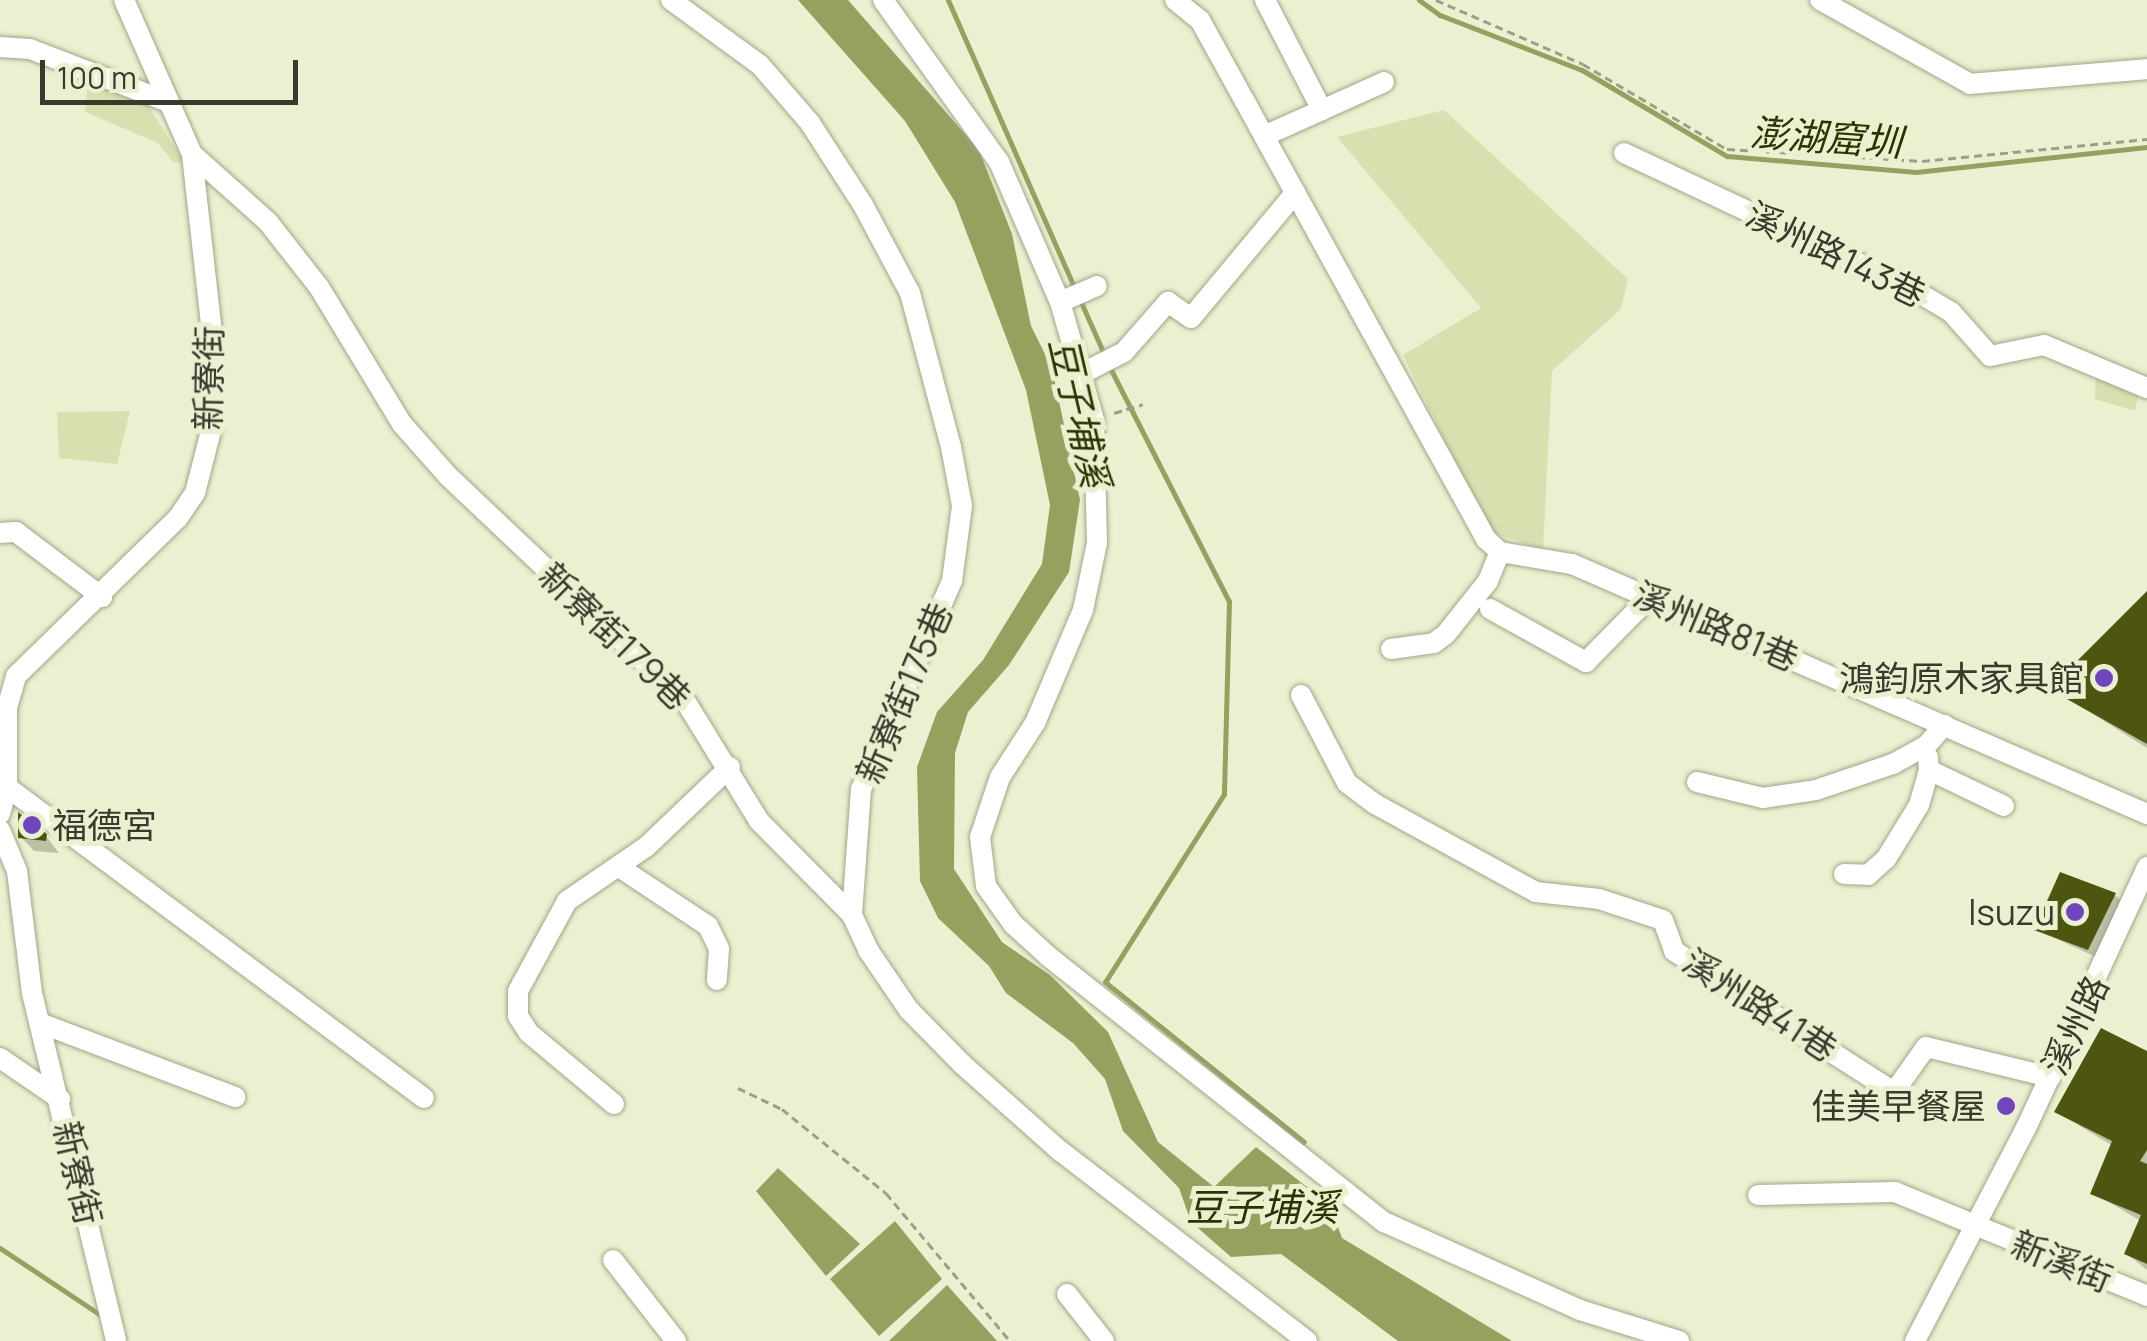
<!DOCTYPE html>
<meta charset="utf-8">
<style>
body{margin:0}
#map{position:relative;width:2147px;height:1341px;overflow:hidden;background:#ebf1d0;font-family:Manrope,"Noto Sans TC",sans-serif}
div>[style]{position:absolute}
.green>*{inset:0;background:#d8e0b0}
.water>*{inset:0;background:#96a05f}
.shadow>*{inset:0;background:#0003}
.stream>*{height:5px;margin:-2.5px;padding:0 2.5px;transform-origin:2.5px;border-radius:2.5px;background:#96a05f}
.building>*{inset:0;background:#4e5511}
.path>*{height:2.5px;margin-top:-1.25px;transform-origin:0;background:repeating-linear-gradient(90deg,#9b9f87 0 8px,transparent 0 13px)}
.roads{filter:drop-shadow(0 0 2px #a0a687) drop-shadow(0 0 2px #a0a687)}
.minor>*{height:20px;margin:-10px;padding:0 10px;transform-origin:10px;border-radius:10px;background:#fff}
.dots>*{width:28px;height:28px;translate:-50% -50%;box-sizing:border-box;border:5px solid #ebf1d0;border-radius:50%}
span{translate:-50% -50%;white-space:nowrap;text-align:center;line-height:1.15;-webkit-text-stroke:10px #ebf1d0;paint-order:stroke}
.street-label{font-size:35px;color:#383a2d}
.poi-label{font-size:35px;color:#383a2d}
.right{translate:-100% -50%;text-align:right}
.left{translate:0 -50%;text-align:left}
.water-label{font-size:38px;color:#2d3200;font-style:italic}
.scale{position:absolute;left:40px;top:60px;width:258px;height:45px;box-sizing:border-box;border:5px solid #383a2d;border-top:0;padding-left:12px;font-size:30px;line-height:35px;white-space:nowrap;color:#383a2d;-webkit-text-stroke:8px #ebf1d0;paint-order:stroke}
</style>
<div id="map">
<div class="green">
<div style="clip-path:polygon(88px 81px,148px 106px,185px 163px,173px 162px,158px 143px,85px 112px)"></div>
<div style="clip-path:polygon(1444px 110px,1628px 279px,1621px 309px,1552px 371px,1543px 550px,1489px 531px,1403px 355px,1481px 308px,1337px 137px)"></div>
<div style="clip-path:polygon(2096px 369px,2140px 388px,2135px 411px,2095px 399px)"></div>
<div style="clip-path:polygon(130px 411px,117px 464px,59px 458px,57px 412px)"></div>
</div>
<div class="water">
<div style="clip-path:polygon(798px 0,848px 0,979px 150px,1012px 234px,1031px 326px,1052px 368px,1080px 500px,1069px 572px,1009px 665px,968px 712px,955px 753px,954px 869px,1002px 942px,1050px 975px,1108px 1032px,1158px 1142px,1214px 1187px,1256px 1147px,1330px 1205px,1342px 1238px,1512px 1341px,1398px 1341px,1281px 1254px,1231px 1257px,1191px 1222px,1179px 1188px,1123px 1131px,1105px 1079px,1073px 1043px,1006px 993px,989px 966px,938px 918px,920px 881px,917px 767px,937px 712px,983px 660px,1042px 564px,1050px 505px,1026px 390px,955px 202px,905px 121px)"></div>
<div style="clip-path:polygon(778px 1168px,860px 1244px,826px 1276px,756px 1191px)"></div>
<div style="clip-path:polygon(895px 1221px,942px 1279px,879px 1336px,830px 1279px)"></div>
<div style="clip-path:polygon(947px 1285px,997px 1341px,889px 1341px)"></div>
</div>
<div class="shadow">
<div style="clip-path:polygon(2147px 594px,2147px 748px,2053px 689px)"></div>
<div style="clip-path:polygon(46px 836px,59px 853px,34px 851px,21px 837px)"></div>
<div style="clip-path:polygon(2115px 895px,2124px 904px,2098px 958px,2037px 930px)"></div>
<div style="clip-path:polygon(2147px 1053px,2147px 1270px,2127px 1254px,2141px 1221px,2093px 1193px,2113px 1146px,2057px 1112px)"></div>
</div>
<div class="stream">
<div style="left:948px;top:0;width:316px;rotate:66.3deg"></div>
<div style="left:1419px;top:0;width:26px;rotate:36deg"></div>
<div style="left:1440px;top:15px;width:152px;rotate:21.2deg"></div>
<div style="left:1582px;top:70px;width:169px;rotate:30.7deg"></div>
<div style="left:1727px;top:156px;width:190px;rotate:4.8deg"></div>
<div style="left:1916px;top:172px;width:232px;rotate:-6.2deg"></div>
<div style="left:1080px;top:300px;width:59px;rotate:66deg"></div>
<div style="left:1108px;top:364px;width:266px;rotate:63deg"></div>
<div style="left:1229px;top:601px;width:193px;rotate:91.5deg"></div>
<div style="left:1224px;top:794px;width:222px;rotate:122.3deg"></div>
<div style="left:1105px;top:982px;width:255px;rotate:38.8deg"></div>
<div style="left:0;top:1248px;width:123px;rotate:33.7deg"></div>
</div>
<div class="building">
<div style="clip-path:polygon(2147px 591px,2147px 744px,2049px 689px)"></div>
<div style="clip-path:polygon(18px 812px,47px 834px,46px 841px,18px 838px)"></div>
<div style="clip-path:polygon(2060px 872px,2116px 893px,2088px 950px,2034px 930px)"></div>
<div style="clip-path:polygon(2101px 1028px,2147px 1051px,2147px 1150px,2140px 1161px,2147px 1164px,2147px 1264px,2124px 1254px,2141px 1215px,2090px 1194px,2112px 1141px,2054px 1112px)"></div>
</div>
<div class="path">
<div style="left:1436px;top:0;width:160px;rotate:23.5deg"></div>
<div style="left:1583px;top:64px;width:167px;rotate:30.6deg"></div>
<div style="left:1727px;top:149px;width:195px;rotate:3.5deg"></div>
<div style="left:1922px;top:161px;width:226px;rotate:-5.6deg"></div>
<div style="left:1114px;top:413px;width:30px;rotate:-17deg"></div>
<div style="left:738px;top:1088px;width:49px;rotate:25.5deg"></div>
<div style="left:782px;top:1109px;width:134px;rotate:38.9deg"></div>
<div style="left:886px;top:1193px;width:193px;rotate:50deg"></div>
</div>
<div class="roads">
<div class="minor">
<div style="left:671px;top:0;width:110px;rotate:36.1deg"></div>
<div style="left:760px;top:65px;width:77px;rotate:49.2deg"></div>
<div style="left:810px;top:123px;width:98px;rotate:57.1deg"></div>
<div style="left:863px;top:205px;width:100px;rotate:61.9deg"></div>
<div style="left:910px;top:293px;width:159px;rotate:75.1deg"></div>
<div style="left:951px;top:447px;width:60px;rotate:79.4deg"></div>
<div style="left:962px;top:506px;width:76px;rotate:97.6deg"></div>
<div style="left:952px;top:581px;width:227px;rotate:113.6deg"></div>
<div style="left:861px;top:789px;width:126px;rotate:94.1deg"></div>
<div style="left:852px;top:915px;width:38px;rotate:65deg"></div>
<div style="left:868px;top:950px;width:73px;rotate:55.7deg"></div>
<div style="left:909px;top:1010px;width:76px;rotate:45.5deg"></div>
<div style="left:962px;top:1064px;width:130px;rotate:41.6deg"></div>
<div style="left:1059px;top:1150px;width:313px;rotate:37.6deg"></div>
<div style="left:883px;top:0;width:199px;rotate:54.4deg"></div>
<div style="left:999px;top:162px;width:153px;rotate:66.5deg"></div>
<div style="left:1060px;top:302px;width:123px;rotate:73.9deg"></div>
<div style="left:1094px;top:420px;width:123px;rotate:88.6deg"></div>
<div style="left:1097px;top:543px;width:68px;rotate:101.8deg"></div>
<div style="left:1083px;top:610px;width:123px;rotate:113deg"></div>
<div style="left:1035px;top:723px;width:64px;rotate:122.9deg"></div>
<div style="left:1000px;top:777px;width:63px;rotate:108.4deg"></div>
<div style="left:980px;top:837px;width:49px;rotate:83deg"></div>
<div style="left:986px;top:886px;width:47px;rotate:54.6deg"></div>
<div style="left:1013px;top:924px;width:47px;rotate:42.4deg"></div>
<div style="left:1048px;top:956px;width:429px;rotate:38.4deg"></div>
<div style="left:1384px;top:1222px;width:215px;rotate:24.2deg"></div>
<div style="left:1580px;top:1310px;width:104px;rotate:17.4deg"></div>
<div style="left:1175px;top:0;width:32px;rotate:39deg"></div>
<div style="left:1200px;top:20px;width:593px;rotate:61.14deg"></div>
<div style="left:1486px;top:539px;width:19px;rotate:43deg"></div>
<div style="left:1500px;top:552px;width:73px;rotate:9.5deg"></div>
<div style="left:1572px;top:564px;width:627px;rotate:23.5deg"></div>
<div style="left:1820px;top:0;width:172px;rotate:29.2deg"></div>
<div style="left:1970px;top:84px;width:178px;rotate:-4.8deg"></div>
<div style="left:0;top:47px;width:30px;rotate:4deg"></div>
<div style="left:30px;top:49px;width:148px;rotate:21deg"></div>
<div style="left:1322px;top:110px;width:68px;rotate:-24.3deg"></div>
<div style="left:1264px;top:136px;width:64px;rotate:-24.1deg"></div>
<div style="left:1322px;top:110px;width:124px;rotate:-117.4deg"></div>
<div style="left:1624px;top:153px;width:315px;rotate:25.2deg"></div>
<div style="left:1909px;top:287px;width:49px;rotate:30.8deg"></div>
<div style="left:1951px;top:312px;width:59px;rotate:48.4deg"></div>
<div style="left:1990px;top:356px;width:55px;rotate:-11.5deg"></div>
<div style="left:2044px;top:345px;width:112px;rotate:22.7deg"></div>
<div style="left:192px;top:154px;width:102px;rotate:41.8deg"></div>
<div style="left:268px;top:222px;width:83px;rotate:51.9deg"></div>
<div style="left:319px;top:287px;width:160px;rotate:58.8deg"></div>
<div style="left:402px;top:424px;width:69px;rotate:48.5deg"></div>
<div style="left:448px;top:476px;width:325px;rotate:43.4deg"></div>
<div style="left:684px;top:699px;width:143px;rotate:58.4deg"></div>
<div style="left:759px;top:821px;width:132px;rotate:45.3deg"></div>
<div style="left:1060px;top:302px;width:40px;rotate:-23.4deg"></div>
<div style="left:1081px;top:374px;width:48px;rotate:-27.1deg"></div>
<div style="left:1124px;top:352px;width:67px;rotate:-48.7deg"></div>
<div style="left:1168px;top:302px;width:28px;rotate:35deg"></div>
<div style="left:1191px;top:318px;width:163px;rotate:-50.2deg"></div>
<div style="left:0;top:533px;width:16px;rotate:-4deg"></div>
<div style="left:16px;top:532px;width:108px;rotate:37.1deg"></div>
<div style="left:1490px;top:609px;width:110px;rotate:28.9deg"></div>
<div style="left:1586px;top:662px;width:90px;rotate:-45.5deg"></div>
<div style="left:1391px;top:649px;width:43px;rotate:-7.9deg"></div>
<div style="left:1434px;top:643px;width:15px;rotate:-37deg"></div>
<div style="left:1446px;top:634px;width:68px;rotate:-51.6deg"></div>
<div style="left:1488px;top:581px;width:31px;rotate:-68deg"></div>
<div style="left:1301px;top:695px;width:99px;rotate:62.4deg"></div>
<div style="left:1347px;top:783px;width:35px;rotate:37deg"></div>
<div style="left:1375px;top:804px;width:183px;rotate:28.7deg"></div>
<div style="left:1536px;top:892px;width:63px;rotate:6.3deg"></div>
<div style="left:1599px;top:899px;width:67px;rotate:18.2deg"></div>
<div style="left:1663px;top:920px;width:33px;rotate:70deg"></div>
<div style="left:1674px;top:951px;width:261px;rotate:32.7deg"></div>
<div style="left:1894px;top:1092px;width:55px;rotate:-54.6deg"></div>
<div style="left:1926px;top:1047px;width:128px;rotate:13.6deg"></div>
<div style="left:1928px;top:757px;width:13px;rotate:86deg"></div>
<div style="left:1929px;top:770px;width:83px;rotate:25.6deg"></div>
<div style="left:1697px;top:782px;width:68px;rotate:13.6deg"></div>
<div style="left:1763px;top:798px;width:54px;rotate:-8.6deg"></div>
<div style="left:1816px;top:790px;width:81px;rotate:-18.7deg"></div>
<div style="left:1893px;top:764px;width:38px;rotate:-29deg"></div>
<div style="left:1926px;top:746px;width:28px;rotate:-49deg"></div>
<div style="left:7px;top:787px;width:520px;rotate:36.72deg"></div>
<div style="left:0;top:814px;width:28px;rotate:-75deg"></div>
<div style="left:7px;top:787px;width:79px;rotate:-90deg"></div>
<div style="left:7px;top:708px;width:33px;rotate:-74deg"></div>
<div style="left:16px;top:676px;width:226px;rotate:-44.3deg"></div>
<div style="left:178px;top:518px;width:30px;rotate:-56deg"></div>
<div style="left:195px;top:493px;width:68px;rotate:-75.6deg"></div>
<div style="left:212px;top:427px;width:103px;rotate:-90.6deg"></div>
<div style="left:211px;top:324px;width:171px;rotate:-96.4deg"></div>
<div style="left:192px;top:154px;width:168px;rotate:-113.8deg"></div>
<div style="left:0;top:830px;width:44px;rotate:67.5deg"></div>
<div style="left:17px;top:871px;width:123px;rotate:83deg"></div>
<div style="left:32px;top:993px;width:358px;rotate:76.4deg"></div>
<div style="left:619px;top:867px;width:107px;rotate:33.5deg"></div>
<div style="left:708px;top:926px;width:25px;rotate:64deg"></div>
<div style="left:719px;top:949px;width:31px;rotate:94deg"></div>
<div style="left:1844px;top:874px;width:24px;rotate:2deg"></div>
<div style="left:1868px;top:875px;width:24px;rotate:-42deg"></div>
<div style="left:1886px;top:859px;width:63px;rotate:-58.6deg"></div>
<div style="left:1919px;top:805px;width:36px;rotate:-74deg"></div>
<div style="left:40px;top:1023px;width:209px;rotate:20.8deg"></div>
<div style="left:0;top:1058px;width:73px;rotate:34.3deg"></div>
<div style="left:614px;top:1104px;width:111px;rotate:-140.1deg"></div>
<div style="left:529px;top:1033px;width:20px;rotate:-123deg"></div>
<div style="left:518px;top:1016px;width:25px;rotate:-90deg"></div>
<div style="left:518px;top:991px;width:102px;rotate:-61.4deg"></div>
<div style="left:567px;top:901px;width:96px;rotate:-34.4deg"></div>
<div style="left:646px;top:847px;width:116px;rotate:-43.6deg"></div>
<div style="left:1758px;top:1195px;width:137px;rotate:-1.3deg"></div>
<div style="left:1895px;top:1192px;width:273px;rotate:22.4deg"></div>
<div style="left:613px;top:1260px;width:103px;rotate:52.1deg"></div>
<div style="left:1067px;top:1294px;width:60px;rotate:51.8deg"></div>
<div style="left:1915px;top:1341px;width:240px;rotate:-62.5deg"></div>
<div style="left:2026px;top:1128px;width:288px;rotate:-65.1deg"></div>
</div>
</div>
<div class="dots">
<div style="left:2104px;top:678px;background:#7045bd"></div>
<div style="left:32px;top:825px;background:#7045bd"></div>
<div style="left:2075px;top:912px;background:#7045bd"></div>
<div style="left:2006px;top:1106px;background:#7045bd"></div>
</div>
<div class="street-label">
<span style="left:1836px;top:254px;rotate:26deg">溪州路143巷</span>
<span style="left:208px;top:378px;rotate:-89deg">新寮街</span>
<span style="left:1716px;top:626px;rotate:23deg">溪州路81巷</span>
<span style="left:615px;top:636px;rotate:44deg">新寮街179巷</span>
<span style="left:904px;top:693px;rotate:-67deg">新寮街175巷</span>
<span style="left:1760px;top:1005px;rotate:33deg">溪州路41巷</span>
<span style="left:2075px;top:1025px;rotate:-64deg">溪州路</span>
<span style="left:78px;top:1173px;rotate:77deg">新寮街</span>
<span style="left:2062px;top:1261px;rotate:22deg">新溪街</span>
</div>
<div class="poi-label">
<span class="right" style="left:2084px;top:678px">鴻鈞原木家具館</span>
<span class="left" style="left:52px;top:825px">福德宮</span>
<span class="right" style="left:2055px;top:912px">Isuzu</span>
<span class="right" style="left:1986px;top:1106px">佳美早餐屋</span>
</div>
<div class="water-label">
<span style="left:1826px;top:137px;rotate:4deg">澎湖窟圳</span>
<span style="left:1080px;top:412px;rotate:77deg">豆子埔溪</span>
<span style="left:1262px;top:1207px">豆子埔溪</span>
</div>
<div class="scale">100 m</div>
</div>
